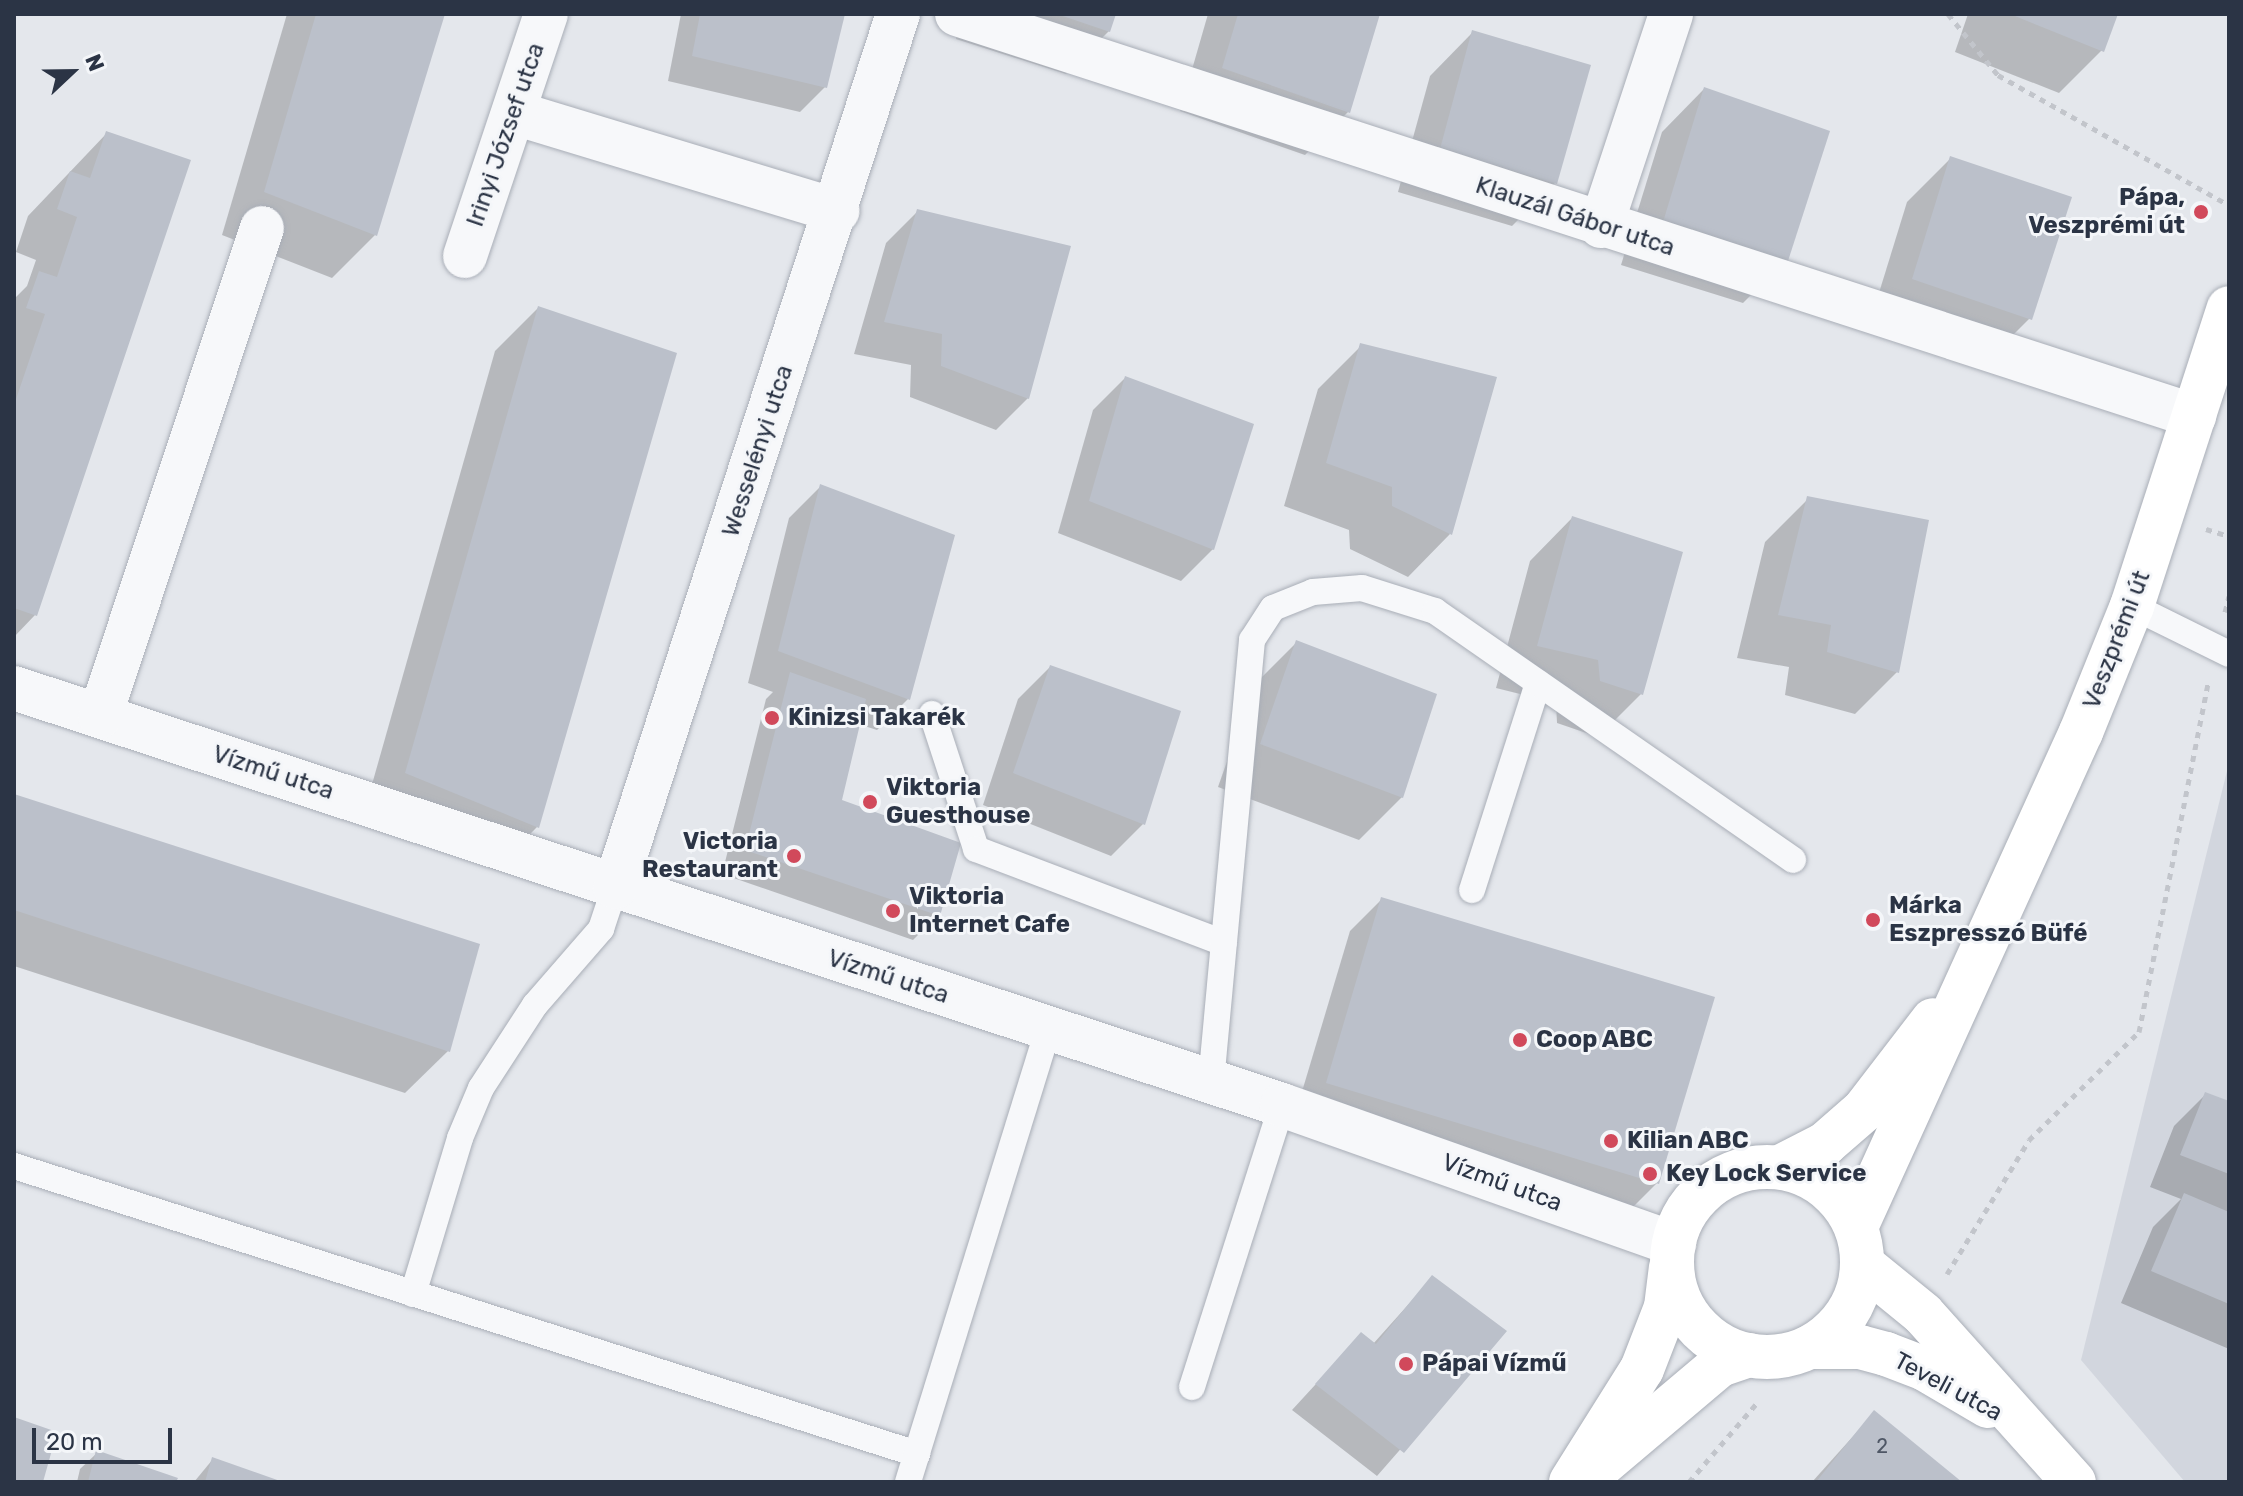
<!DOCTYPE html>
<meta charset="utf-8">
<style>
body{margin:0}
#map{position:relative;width:2243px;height:1496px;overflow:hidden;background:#e4e7ec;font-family:Rubik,sans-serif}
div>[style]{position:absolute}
.built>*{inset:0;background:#d2d6de}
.shadow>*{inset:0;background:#0003}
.building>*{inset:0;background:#bbc0ca}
.path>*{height:5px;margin-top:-2.5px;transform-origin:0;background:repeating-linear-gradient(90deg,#c2c5cb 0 6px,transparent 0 12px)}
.roads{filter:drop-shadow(0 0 2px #a9aeb7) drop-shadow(0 0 2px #a9aeb7)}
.lane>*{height:26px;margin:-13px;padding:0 13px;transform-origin:13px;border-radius:13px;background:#f7f8fa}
.street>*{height:44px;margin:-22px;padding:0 22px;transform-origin:22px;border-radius:22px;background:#f7f8fa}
.secondary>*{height:44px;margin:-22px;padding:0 22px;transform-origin:22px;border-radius:22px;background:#fff}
.secondary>.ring{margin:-22px;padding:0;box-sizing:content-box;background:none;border:44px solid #fff;border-radius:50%}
.dots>*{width:22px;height:22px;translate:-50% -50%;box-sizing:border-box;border:4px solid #f4f6f9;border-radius:50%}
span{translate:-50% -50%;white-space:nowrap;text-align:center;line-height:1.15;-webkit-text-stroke:6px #f4f6f9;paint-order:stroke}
.number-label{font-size:20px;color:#4f5766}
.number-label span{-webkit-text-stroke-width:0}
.street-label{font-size:24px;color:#2b3445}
.poi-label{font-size:24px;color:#2b3445;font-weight:700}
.right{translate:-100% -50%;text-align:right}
.left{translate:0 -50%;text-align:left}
.frame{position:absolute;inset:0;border:16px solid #2b3445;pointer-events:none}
.north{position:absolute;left:32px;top:32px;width:80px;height:80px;-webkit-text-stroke:6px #f4f6f9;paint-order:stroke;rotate:68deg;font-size:22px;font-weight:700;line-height:32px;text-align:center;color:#2b3445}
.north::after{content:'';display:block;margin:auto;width:28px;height:36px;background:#2b3445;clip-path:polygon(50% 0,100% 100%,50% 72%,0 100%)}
.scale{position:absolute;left:32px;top:1428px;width:140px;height:36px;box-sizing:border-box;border:4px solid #2b3445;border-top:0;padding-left:10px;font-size:24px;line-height:28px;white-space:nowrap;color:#2b3445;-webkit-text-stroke:6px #f4f6f9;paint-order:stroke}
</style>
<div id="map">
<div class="built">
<div style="clip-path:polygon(2229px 763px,2229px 1482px,2185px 1482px,2081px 1360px)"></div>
</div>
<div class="shadow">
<div style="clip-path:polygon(287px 14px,443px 14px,375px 235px,332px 278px,222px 235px)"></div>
<div style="clip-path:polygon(681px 14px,843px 14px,825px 87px,800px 112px,668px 81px)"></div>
<div style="clip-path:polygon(963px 14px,1113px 14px,1109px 31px,1066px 74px,956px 39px)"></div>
<div style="clip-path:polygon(1208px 14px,1378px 14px,1348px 112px,1305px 155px,1180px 111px)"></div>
<div style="clip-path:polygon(1968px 14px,2116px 14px,2102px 50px,2059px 93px,1955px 52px)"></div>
<div style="clip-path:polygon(1472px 33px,1555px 183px,1512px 226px,1398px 192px,1430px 76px)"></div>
<div style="clip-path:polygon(1704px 89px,1786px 260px,1743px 303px,1621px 265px,1662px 132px)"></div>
<div style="clip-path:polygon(106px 134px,35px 615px,14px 637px,14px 299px,27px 286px,36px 260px,16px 252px,28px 216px)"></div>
<div style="clip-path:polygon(1950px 159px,2030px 318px,1987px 361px,1870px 322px,1907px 202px)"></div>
<div style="clip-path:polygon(918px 211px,1028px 398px,996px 430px,910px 397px,911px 365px,854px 354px,886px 243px)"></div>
<div style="clip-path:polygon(538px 308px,537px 827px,495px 870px,363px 816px,495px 351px)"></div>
<div style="clip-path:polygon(1361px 346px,1450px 534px,1408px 577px,1350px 549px,1349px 530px,1284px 506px,1318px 389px)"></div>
<div style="clip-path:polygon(1125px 378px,1213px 549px,1181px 581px,1058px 533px,1093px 410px)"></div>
<div style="clip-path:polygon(821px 486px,908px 699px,877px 730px,858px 724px,840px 801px,938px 915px,913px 940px,722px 874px,766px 699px,773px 692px,748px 683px,789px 518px)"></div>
<div style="clip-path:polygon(1808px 499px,1897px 672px,1855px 714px,1785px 695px,1789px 667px,1737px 658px,1765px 542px)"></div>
<div style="clip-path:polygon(1572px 518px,1641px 694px,1598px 737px,1557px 723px,1556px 703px,1496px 688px,1530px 561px)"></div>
<div style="clip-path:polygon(1297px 642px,1402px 797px,1359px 840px,1218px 787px,1254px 685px)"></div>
<div style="clip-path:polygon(1050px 667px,1143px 824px,1111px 856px,983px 805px,1018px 699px)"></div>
<div style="clip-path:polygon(14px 796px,448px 1051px,405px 1093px,14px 966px)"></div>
<div style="clip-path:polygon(1382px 899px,1657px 1183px,1625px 1215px,1295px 1115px,1350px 931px)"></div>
<div style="clip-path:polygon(2206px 1094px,2229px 1103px,2229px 1349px,2121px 1303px,2153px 1227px,2181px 1199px,2150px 1187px,2174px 1126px)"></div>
<div style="clip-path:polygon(1432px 1278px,1504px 1331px,1377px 1476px,1292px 1410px,1361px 1335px,1373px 1344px)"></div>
<div style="clip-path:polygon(1874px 1413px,1959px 1482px,1812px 1482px)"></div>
<div style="clip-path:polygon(97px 1453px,174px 1482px,77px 1482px,80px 1469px)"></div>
<div style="clip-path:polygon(213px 1459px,275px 1482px,194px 1482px)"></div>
</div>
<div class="building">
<div style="clip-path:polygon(316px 14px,445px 14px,377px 236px,264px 192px)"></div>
<div style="clip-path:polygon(700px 14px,845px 14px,827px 88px,692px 56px)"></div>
<div style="clip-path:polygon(1057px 14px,1116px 14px,1110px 32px)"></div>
<div style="clip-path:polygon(1238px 14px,1380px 14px,1350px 113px,1222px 68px)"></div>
<div style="clip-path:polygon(2010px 14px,2118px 14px,2104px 52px)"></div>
<div style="clip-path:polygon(1472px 30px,1591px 65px,1557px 184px,1440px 149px)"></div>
<div style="clip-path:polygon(1704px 87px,1830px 131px,1788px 261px,1663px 222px)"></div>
<div style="clip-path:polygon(106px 131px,191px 160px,37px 616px,14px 608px,14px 405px,45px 314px,26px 308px,39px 271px,57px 277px,77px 217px,57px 209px,70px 171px,90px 178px)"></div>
<div style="clip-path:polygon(1950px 156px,2072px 197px,2032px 320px,1912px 279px)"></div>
<div style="clip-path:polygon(917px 209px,1071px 246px,1029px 399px,941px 366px,942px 334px,884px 322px)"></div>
<div style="clip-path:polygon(538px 306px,677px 353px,539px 828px,405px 773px)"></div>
<div style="clip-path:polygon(1360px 343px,1497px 377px,1452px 535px,1392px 506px,1392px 487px,1326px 463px)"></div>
<div style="clip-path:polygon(1125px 376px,1254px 424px,1214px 550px,1089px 501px)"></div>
<div style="clip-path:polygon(820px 484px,955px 535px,910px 700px,778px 651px)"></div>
<div style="clip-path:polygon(1807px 496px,1929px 520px,1899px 673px,1827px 652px,1831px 625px,1778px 615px)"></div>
<div style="clip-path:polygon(1572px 516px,1683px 552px,1643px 695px,1600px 681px,1598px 660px,1537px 646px)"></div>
<div style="clip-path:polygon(1296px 640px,1437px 694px,1403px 798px,1260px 744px)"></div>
<div style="clip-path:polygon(1050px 665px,1181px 711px,1145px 825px,1013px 773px)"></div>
<div style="clip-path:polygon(790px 672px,866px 699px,842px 800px,961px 843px,940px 916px,745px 850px)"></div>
<div style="clip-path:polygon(14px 794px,480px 944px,450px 1052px,14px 910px)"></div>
<div style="clip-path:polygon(1381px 897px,1715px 997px,1659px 1184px,1326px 1083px)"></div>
<div style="clip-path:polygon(2205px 1092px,2229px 1101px,2229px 1174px,2180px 1155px)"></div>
<div style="clip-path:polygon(2184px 1193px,2229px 1212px,2229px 1304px,2151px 1271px)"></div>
<div style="clip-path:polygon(1432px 1275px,1507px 1331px,1404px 1453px,1315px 1384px,1361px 1332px,1376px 1344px)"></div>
<div style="clip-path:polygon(1874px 1410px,1962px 1482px,1816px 1482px)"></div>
<div style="clip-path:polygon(14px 1417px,57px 1432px,43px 1482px,14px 1482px)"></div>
<div style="clip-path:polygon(96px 1450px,178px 1478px,176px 1482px,88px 1482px)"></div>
<div style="clip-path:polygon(212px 1457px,283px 1482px,205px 1482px)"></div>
</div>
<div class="path">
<div style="left:1948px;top:14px;width:79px;rotate:50.7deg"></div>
<div style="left:1998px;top:75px;width:265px;rotate:29.4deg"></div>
<div style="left:2206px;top:529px;width:24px;rotate:17deg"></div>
<div style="left:2225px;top:612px;width:16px;rotate:-76deg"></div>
<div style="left:1947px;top:1274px;width:157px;rotate:-58.5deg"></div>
<div style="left:2029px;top:1140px;width:154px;rotate:-44.5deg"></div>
<div style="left:2139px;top:1032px;width:355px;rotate:-78.8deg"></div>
<div style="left:1689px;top:1482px;width:103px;rotate:-49.3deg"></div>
</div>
<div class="roads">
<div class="lane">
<div style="left:2132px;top:606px;width:108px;rotate:26.3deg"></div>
<div style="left:932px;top:714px;width:142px;rotate:71.9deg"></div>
<div style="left:976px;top:849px;width:265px;rotate:20.8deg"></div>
<div style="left:1472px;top:890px;width:217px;rotate:-72.3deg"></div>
<div style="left:1211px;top:1082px;width:444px;rotate:-84.7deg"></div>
<div style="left:1252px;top:640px;width:38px;rotate:-57deg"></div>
<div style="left:1273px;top:608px;width:43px;rotate:-21.8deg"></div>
<div style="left:1313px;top:592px;width:49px;rotate:-4.7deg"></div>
<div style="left:1362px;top:588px;width:77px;rotate:17.5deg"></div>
<div style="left:1435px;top:611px;width:436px;rotate:34.8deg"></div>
<div style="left:14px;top:1166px;width:948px;rotate:17.69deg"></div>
<div style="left:413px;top:1294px;width:163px;rotate:-73.2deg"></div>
<div style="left:460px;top:1138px;width:54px;rotate:-67.2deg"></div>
<div style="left:481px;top:1088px;width:99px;rotate:-57deg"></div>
<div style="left:535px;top:1005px;width:101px;rotate:-49deg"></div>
<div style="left:601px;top:929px;width:44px;rotate:-71.6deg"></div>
<div style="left:1192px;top:1387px;width:296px;rotate:-72.3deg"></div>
<div style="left:908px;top:1482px;width:474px;rotate:-72.8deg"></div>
</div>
<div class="street">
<div style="left:957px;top:14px;width:1301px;rotate:18deg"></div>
<div style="left:515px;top:113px;width:337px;rotate:16.9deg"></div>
<div style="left:1601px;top:226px;width:223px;rotate:-71.7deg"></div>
<div style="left:465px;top:256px;width:255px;rotate:-71.5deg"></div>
<div style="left:14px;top:688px;width:1335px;rotate:18.2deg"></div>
<div style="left:1282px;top:1105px;width:416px;rotate:19.5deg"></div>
<div style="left:100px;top:716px;width:514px;rotate:-71.64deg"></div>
<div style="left:615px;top:887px;width:918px;rotate:-72.04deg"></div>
</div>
<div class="secondary">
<div class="ring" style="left:1672px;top:1167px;width:146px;height:146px"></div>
<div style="left:1780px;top:1167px;width:51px;rotate:-27.1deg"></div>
<div style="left:1825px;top:1144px;width:52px;rotate:-41.1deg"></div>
<div style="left:1864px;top:1110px;width:113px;rotate:-52.5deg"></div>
<div style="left:1856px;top:1227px;width:544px;rotate:-65.56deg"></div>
<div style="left:2081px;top:732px;width:136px;rotate:-68deg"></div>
<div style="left:2132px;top:606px;width:313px;rotate:-72deg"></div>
<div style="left:1863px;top:1265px;width:77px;rotate:39.2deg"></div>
<div style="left:1923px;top:1314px;width:226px;rotate:48.1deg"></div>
<div style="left:1810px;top:1347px;width:50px"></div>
<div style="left:1860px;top:1347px;width:27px;rotate:15deg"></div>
<div style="left:1886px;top:1354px;width:42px;rotate:21deg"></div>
<div style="left:1925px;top:1369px;width:73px;rotate:30.4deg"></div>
<div style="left:1592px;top:1473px;width:167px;rotate:-40.2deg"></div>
<div style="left:1720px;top:1365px;width:31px;rotate:-19deg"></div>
<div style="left:1571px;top:1482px;width:133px;rotate:-57.9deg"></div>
<div style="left:1642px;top:1369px;width:66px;rotate:-68.8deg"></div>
<div style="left:1666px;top:1307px;width:40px;rotate:-82.9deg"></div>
</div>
</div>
<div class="dots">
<div style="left:2201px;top:212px;background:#d1495b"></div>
<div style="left:772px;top:718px;background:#d1495b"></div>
<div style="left:870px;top:802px;background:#d1495b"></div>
<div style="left:794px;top:856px;background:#d1495b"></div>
<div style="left:893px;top:911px;background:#d1495b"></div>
<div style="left:1873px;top:920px;background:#d1495b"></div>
<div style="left:1520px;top:1040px;background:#d1495b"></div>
<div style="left:1611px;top:1141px;background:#d1495b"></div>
<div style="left:1650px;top:1174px;background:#d1495b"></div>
<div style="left:1406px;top:1364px;background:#d1495b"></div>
</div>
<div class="number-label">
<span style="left:1882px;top:1446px">2</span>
</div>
<div class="street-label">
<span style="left:506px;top:135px;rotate:-71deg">Irinyi József utca</span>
<span style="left:1575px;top:217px;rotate:18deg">Klauzál Gábor utca</span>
<span style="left:758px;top:451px;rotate:-72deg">Wesselényi utca</span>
<span style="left:2117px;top:640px;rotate:-69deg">Veszprémi út</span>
<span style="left:273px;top:773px;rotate:18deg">Vízmű utca</span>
<span style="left:888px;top:977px;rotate:18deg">Vízmű utca</span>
<span style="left:1502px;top:1183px;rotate:20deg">Vízmű utca</span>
<span style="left:1948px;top:1387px;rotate:28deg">Teveli utca</span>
</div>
<div class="poi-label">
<span class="right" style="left:2185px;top:212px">Pápa,<br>Veszprémi út</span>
<span class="left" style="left:788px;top:718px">Kinizsi Takarék</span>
<span class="left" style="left:886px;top:802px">Viktoria<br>Guesthouse</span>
<span class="right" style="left:778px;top:856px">Victoria<br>Restaurant</span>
<span class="left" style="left:909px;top:911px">Viktoria<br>Internet Cafe</span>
<span class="left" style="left:1889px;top:920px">Márka<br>Eszpresszó Büfé</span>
<span class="left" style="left:1536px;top:1040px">Coop ABC</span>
<span class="left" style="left:1627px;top:1141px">Kilian ABC</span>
<span class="left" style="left:1666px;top:1174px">Key Lock Service</span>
<span class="left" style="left:1422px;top:1364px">Pápai Vízmű</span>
</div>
<div class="frame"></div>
<div class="north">N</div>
<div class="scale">20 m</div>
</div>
